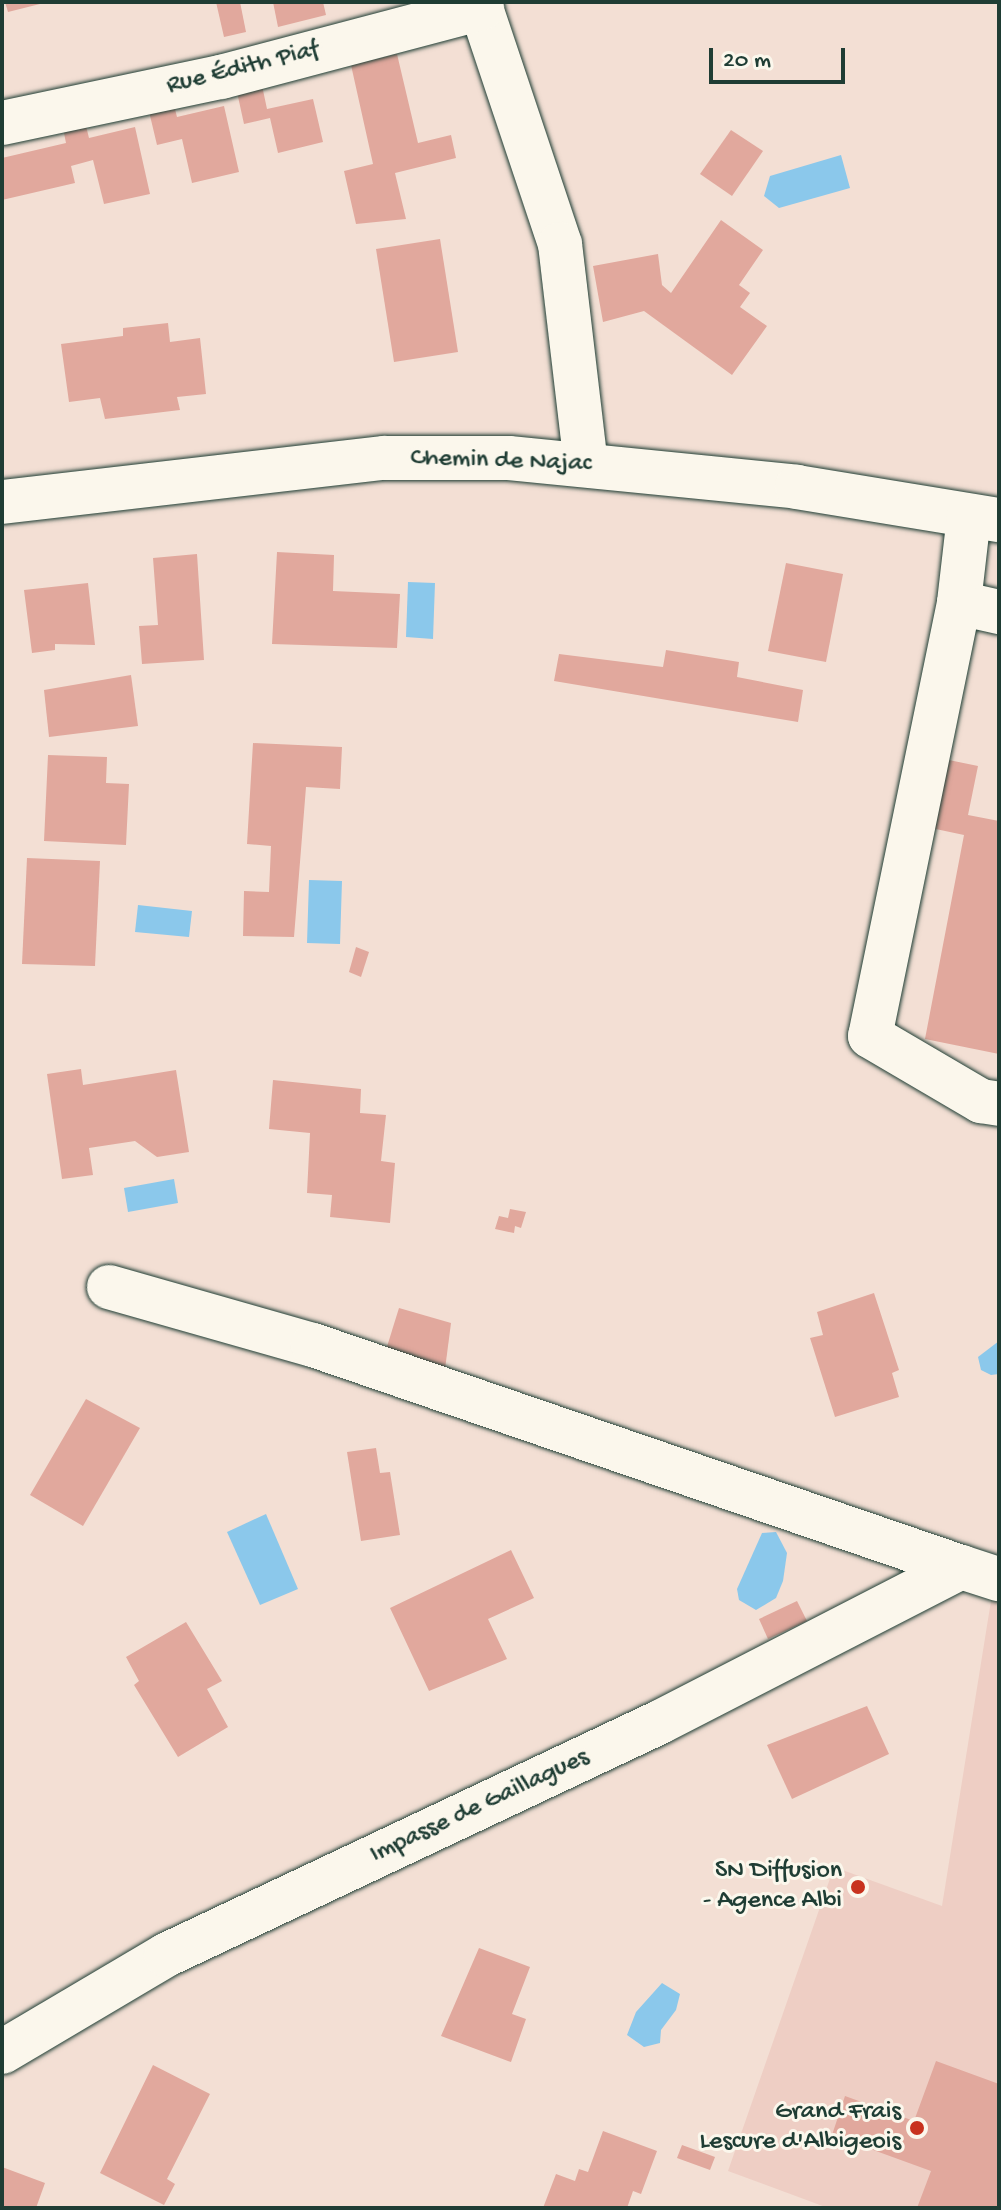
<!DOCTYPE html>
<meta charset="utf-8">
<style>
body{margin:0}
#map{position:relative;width:1001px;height:2210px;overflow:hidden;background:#f3dfd4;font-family:"Gochi Hand",sans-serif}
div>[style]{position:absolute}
.built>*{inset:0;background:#eecec4}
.water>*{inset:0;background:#8bc8eb}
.building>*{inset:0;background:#e1a89d}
.roads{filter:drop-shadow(0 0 2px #1f3d34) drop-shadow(0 0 2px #1f3d34)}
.minor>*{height:44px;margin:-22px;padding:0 22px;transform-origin:22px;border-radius:22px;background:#fbf7ec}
.dots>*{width:22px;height:22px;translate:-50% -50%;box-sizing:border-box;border:4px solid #fbf7ec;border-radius:50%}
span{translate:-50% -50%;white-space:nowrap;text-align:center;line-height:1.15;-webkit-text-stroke:6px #fbf7ec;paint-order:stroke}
.street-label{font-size:26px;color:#1f3d34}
.poi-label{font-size:26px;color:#1f3d34}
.right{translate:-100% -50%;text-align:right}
.frame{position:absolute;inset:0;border:4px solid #1f3d34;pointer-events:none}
.scale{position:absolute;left:709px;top:48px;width:136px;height:36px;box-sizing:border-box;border:4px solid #1f3d34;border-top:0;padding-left:10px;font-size:24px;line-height:28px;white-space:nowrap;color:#1f3d34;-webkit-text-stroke:6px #fbf7ec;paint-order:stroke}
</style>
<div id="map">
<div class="built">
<div style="clip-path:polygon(999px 1551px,999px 2208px,828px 2208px,728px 2171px,834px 1867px,942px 1906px)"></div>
</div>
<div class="water">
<div style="clip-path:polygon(841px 155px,850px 188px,779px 208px,764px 196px,770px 176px)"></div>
<div style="clip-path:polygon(408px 582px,435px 583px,433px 639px,406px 637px)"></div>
<div style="clip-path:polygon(309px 880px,342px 881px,340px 944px,307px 943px)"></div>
<div style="clip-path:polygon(138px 905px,192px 911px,189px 937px,135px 932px)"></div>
<div style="clip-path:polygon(174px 1179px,178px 1203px,128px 1212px,124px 1188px)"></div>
<div style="clip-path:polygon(999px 1341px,999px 1374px,991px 1375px,981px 1370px,978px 1357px)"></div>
<div style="clip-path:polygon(266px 1514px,298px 1589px,260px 1605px,227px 1532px)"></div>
<div style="clip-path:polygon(776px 1532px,787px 1553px,783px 1581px,776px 1598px,756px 1610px,739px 1600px,737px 1589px,762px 1533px)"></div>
<div style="clip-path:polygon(662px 1983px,680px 1994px,676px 2010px,661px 2030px,660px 2043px,644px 2047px,627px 2035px,636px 2012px)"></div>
</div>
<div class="building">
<div style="clip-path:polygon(5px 2px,44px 2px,44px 3px,8px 12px)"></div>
<div style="clip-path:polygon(216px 2px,240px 2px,246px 32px,224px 37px)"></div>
<div style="clip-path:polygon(273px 2px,323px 2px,326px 15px,278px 27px)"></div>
<div style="clip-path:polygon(397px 54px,418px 143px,451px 135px,456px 158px,395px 173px,406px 219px,356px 224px,344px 171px,373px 164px,351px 65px)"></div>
<div style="clip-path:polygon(260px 76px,267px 109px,313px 99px,323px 142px,278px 153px,270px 118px,244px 124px,235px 83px)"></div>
<div style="clip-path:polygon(172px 97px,177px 117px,224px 106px,239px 172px,192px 183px,182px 139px,157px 145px,147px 103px)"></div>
<div style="clip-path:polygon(84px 118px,89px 138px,135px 127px,150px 194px,104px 204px,93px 160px,71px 166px,75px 183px,2px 200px,2px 158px,66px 143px,62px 123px)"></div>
<div style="clip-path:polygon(731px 130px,763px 151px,732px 196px,700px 174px)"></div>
<div style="clip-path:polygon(721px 220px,763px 250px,739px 285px,750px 293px,740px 307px,767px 326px,732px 375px,644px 311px,603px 322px,593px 266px,658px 254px,662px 285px,671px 293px)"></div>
<div style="clip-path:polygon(440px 239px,458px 352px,394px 362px,376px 249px)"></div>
<div style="clip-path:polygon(168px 323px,170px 342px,200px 338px,206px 394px,177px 397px,180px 410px,105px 419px,100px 398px,69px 402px,61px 344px,123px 336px,123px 328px)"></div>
<div style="clip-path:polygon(277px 552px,334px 555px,333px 591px,400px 594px,397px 648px,272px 644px)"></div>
<div style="clip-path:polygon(197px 554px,204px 660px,142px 664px,139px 626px,158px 625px,153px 558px)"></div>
<div style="clip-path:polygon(786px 563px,843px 574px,826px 662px,768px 651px)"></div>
<div style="clip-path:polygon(88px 583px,95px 645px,55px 644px,55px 650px,32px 653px,24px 590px)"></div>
<div style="clip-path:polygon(666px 650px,739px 662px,737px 677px,803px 690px,798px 722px,554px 681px,559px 654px,663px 667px)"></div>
<div style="clip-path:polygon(131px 675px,138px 726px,49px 737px,44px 690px)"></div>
<div style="clip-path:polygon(253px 743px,342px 747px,340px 789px,306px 787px,294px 937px,243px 936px,244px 891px,269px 892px,271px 846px,247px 844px)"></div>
<div style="clip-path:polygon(48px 755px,107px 757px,106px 783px,129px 784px,126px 845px,44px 841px)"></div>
<div style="clip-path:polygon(944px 759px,978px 766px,968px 815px,999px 821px,999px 1054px,925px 1039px,964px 835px,931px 828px)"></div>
<div style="clip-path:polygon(27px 858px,100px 861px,95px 966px,22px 964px)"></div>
<div style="clip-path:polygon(356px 947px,369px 952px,361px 977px,349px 972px)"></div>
<div style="clip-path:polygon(81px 1069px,83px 1085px,176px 1070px,189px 1152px,157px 1157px,135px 1141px,89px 1148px,93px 1175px,62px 1179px,47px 1074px)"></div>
<div style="clip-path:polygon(273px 1080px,361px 1089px,360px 1113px,386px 1115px,381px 1161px,395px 1163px,390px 1223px,330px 1217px,332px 1195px,307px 1193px,310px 1133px,269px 1129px)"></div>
<div style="clip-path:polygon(510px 1209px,526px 1212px,521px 1228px,515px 1226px,514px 1233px,495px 1229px,499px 1216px,508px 1218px)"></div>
<div style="clip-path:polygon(874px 1293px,899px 1370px,892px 1373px,899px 1397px,835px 1417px,810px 1338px,823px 1335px,817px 1312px)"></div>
<div style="clip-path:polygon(399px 1308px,451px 1323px,444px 1377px,385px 1353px)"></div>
<div style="clip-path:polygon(86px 1399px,140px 1428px,83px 1526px,30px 1495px)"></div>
<div style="clip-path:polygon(376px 1448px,380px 1473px,390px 1472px,400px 1535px,361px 1541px,347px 1452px)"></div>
<div style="clip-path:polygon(511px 1550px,534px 1598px,488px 1619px,507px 1659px,429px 1691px,390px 1608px)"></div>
<div style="clip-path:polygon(797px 1601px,807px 1621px,768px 1639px,759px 1619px)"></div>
<div style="clip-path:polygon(186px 1622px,222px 1681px,207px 1689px,228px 1727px,178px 1757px,134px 1685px,139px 1681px,126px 1657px)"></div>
<div style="clip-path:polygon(867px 1706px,889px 1754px,792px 1799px,767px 1745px)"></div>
<div style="clip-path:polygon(479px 1948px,530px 1967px,512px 2014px,526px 2019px,511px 2062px,441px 2036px)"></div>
<div style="clip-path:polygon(936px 2061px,999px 2084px,999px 2208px,917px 2208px,931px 2171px,832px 2135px,845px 2096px,914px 2121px)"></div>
<div style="clip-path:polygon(153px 2065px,210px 2094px,167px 2179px,175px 2184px,164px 2205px,100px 2173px)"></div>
<div style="clip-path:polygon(603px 2131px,657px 2151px,641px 2194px,633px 2191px,627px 2208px,543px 2208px,556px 2174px,575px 2181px,579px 2169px,588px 2172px)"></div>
<div style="clip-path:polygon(682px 2145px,715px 2157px,710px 2170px,677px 2158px)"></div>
<div style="clip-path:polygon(2px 2167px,45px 2183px,36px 2208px,2px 2208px)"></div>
</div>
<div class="roads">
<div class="minor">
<div style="left:479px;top:2px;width:255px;rotate:71.5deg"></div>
<div style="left:560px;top:244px;width:222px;rotate:83.3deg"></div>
<div style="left:2px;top:123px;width:224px;rotate:-11.9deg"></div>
<div style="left:221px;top:77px;width:270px;rotate:-14.8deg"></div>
<div style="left:2px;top:502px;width:385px;rotate:-6.6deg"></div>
<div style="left:384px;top:458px;width:125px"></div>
<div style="left:509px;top:458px;width:289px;rotate:5.7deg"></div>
<div style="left:797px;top:487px;width:205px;rotate:9.3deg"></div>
<div style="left:969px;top:516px;width:88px;rotate:96.6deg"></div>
<div style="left:959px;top:603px;width:41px;rotate:12.7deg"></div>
<div style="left:959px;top:603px;width:442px;rotate:101.6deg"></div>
<div style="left:870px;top:1036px;width:129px;rotate:30.4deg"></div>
<div style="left:981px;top:1101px;width:18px;rotate:9deg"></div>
<div style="left:109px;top:1287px;width:212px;rotate:15.9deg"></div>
<div style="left:313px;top:1345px;width:685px;rotate:18.91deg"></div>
<div style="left:2px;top:2052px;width:191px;rotate:-30.6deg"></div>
<div style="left:166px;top:1955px;width:546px;rotate:-25.25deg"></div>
<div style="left:660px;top:1722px;width:339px;rotate:-27.2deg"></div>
<div style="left:961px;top:1567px;width:40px;rotate:18deg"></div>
</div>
</div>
<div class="dots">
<div style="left:858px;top:1887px;background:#c8321e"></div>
<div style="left:917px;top:2128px;background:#c8321e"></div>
</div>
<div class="street-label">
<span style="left:243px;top:69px;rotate:-14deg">Rue Édith Piaf</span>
<span style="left:501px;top:462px;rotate:2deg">Chemin de Najac</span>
<span style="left:480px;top:1807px;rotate:-25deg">Impasse de Gaillagues</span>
</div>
<div class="poi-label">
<span class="right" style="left:842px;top:1887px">SN Diffusion<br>- Agence Albi</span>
<span class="right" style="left:901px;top:2128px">Grand Frais<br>Lescure d'Albigeois</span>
</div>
<div class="frame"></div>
<div class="scale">20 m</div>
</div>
